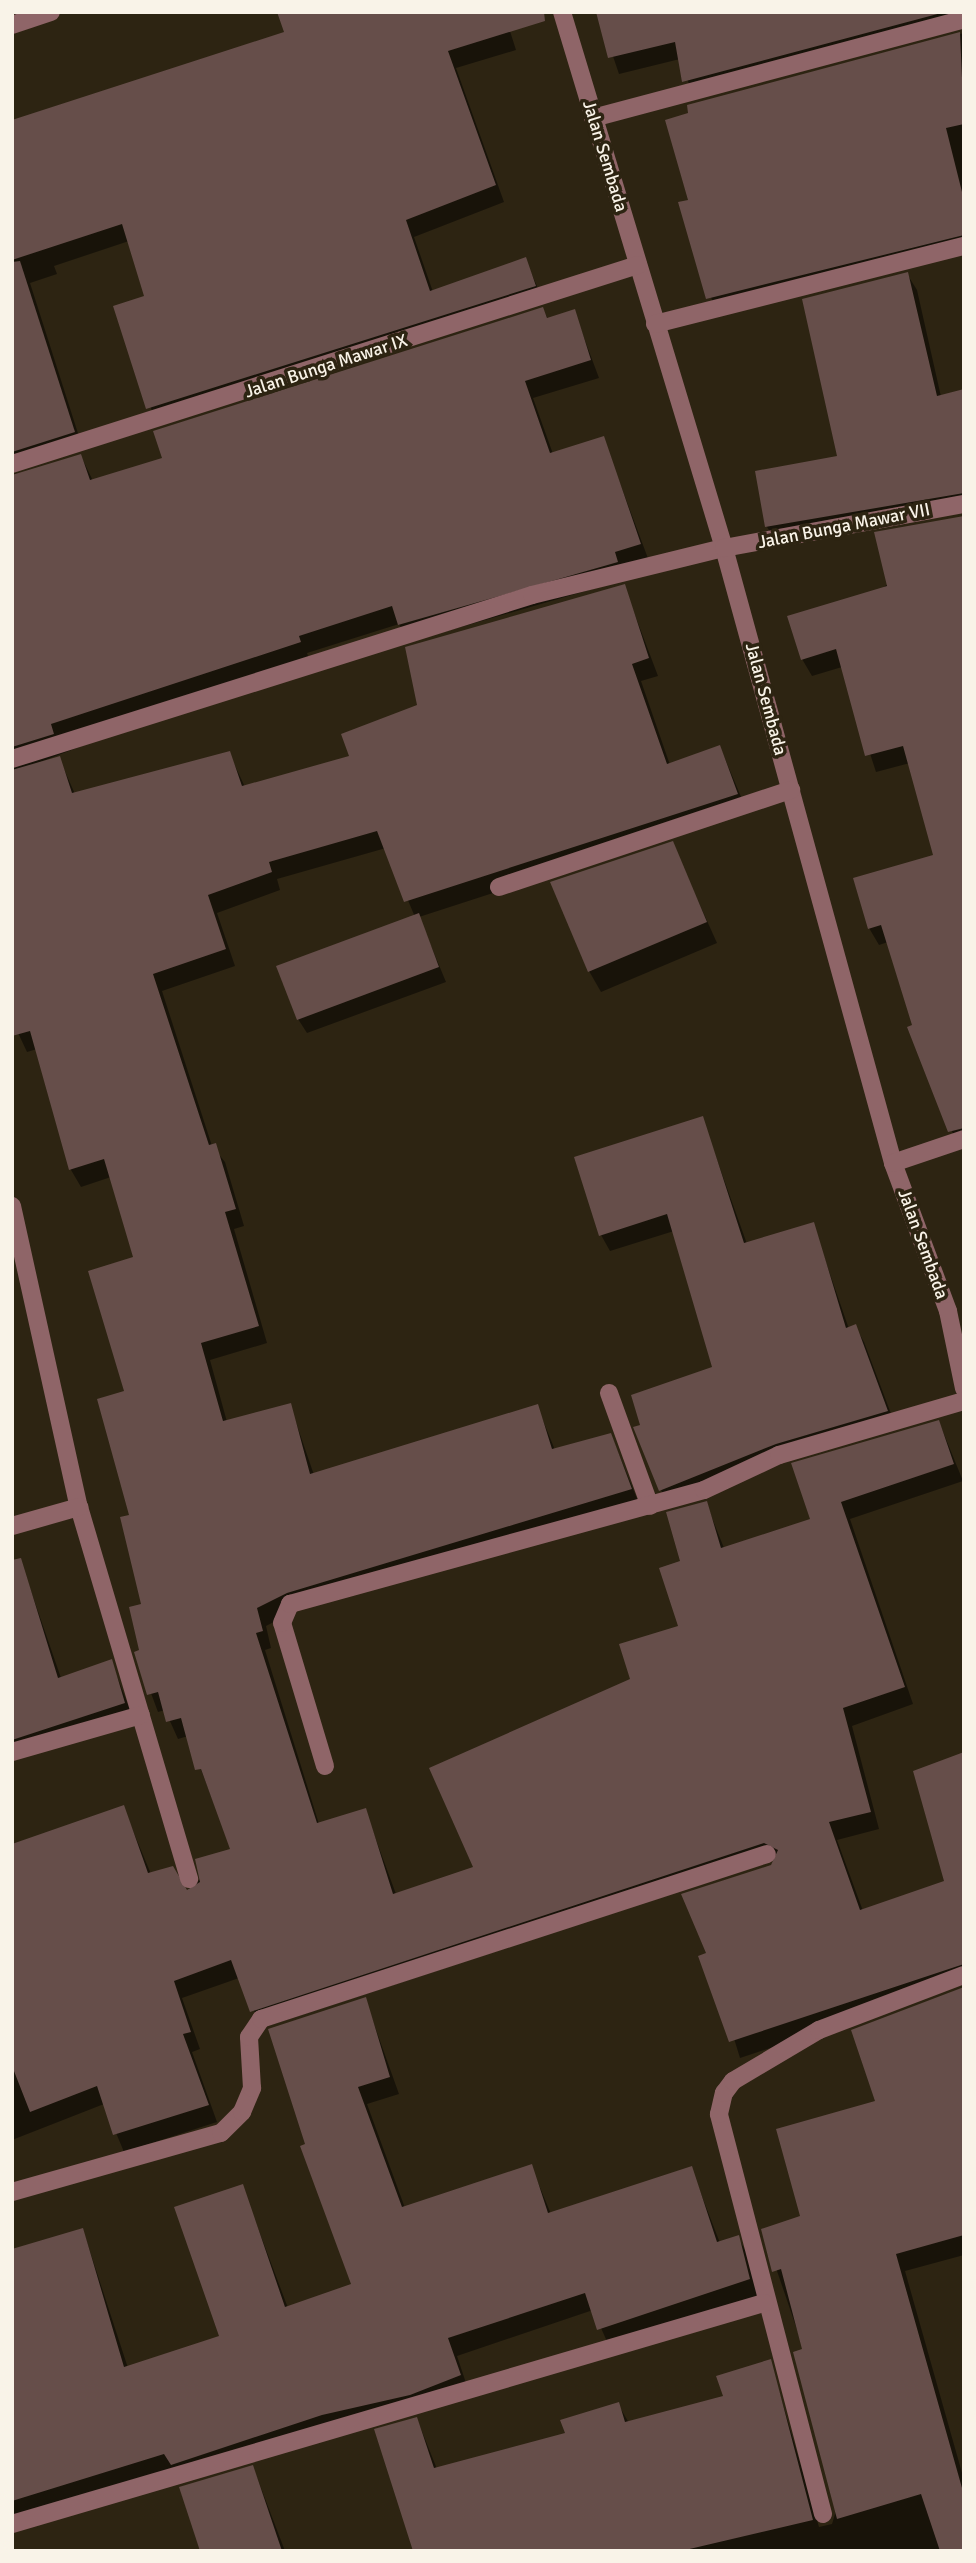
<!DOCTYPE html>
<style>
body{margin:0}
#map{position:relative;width:976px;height:2563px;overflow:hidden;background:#2d2412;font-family:Signika,sans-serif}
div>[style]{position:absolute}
.shadow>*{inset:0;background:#0007}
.building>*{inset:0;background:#664e4a}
.minor>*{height:18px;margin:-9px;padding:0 9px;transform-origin:9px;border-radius:9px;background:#8f6568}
span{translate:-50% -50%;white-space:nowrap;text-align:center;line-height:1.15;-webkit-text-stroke:7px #2d2412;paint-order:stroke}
.street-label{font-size:18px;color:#f9f3e8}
.frame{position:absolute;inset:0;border:14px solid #f9f3e8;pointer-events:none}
</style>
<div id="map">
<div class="shadow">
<div style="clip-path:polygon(504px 12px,516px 50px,456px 68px,504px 202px,414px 237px,433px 292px,525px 259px,544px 302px,157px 425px,115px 307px,146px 297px,129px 241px,54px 266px,57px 274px,30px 283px,83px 449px,21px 469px,12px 454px,12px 122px)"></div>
<div style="clip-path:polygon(598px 12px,964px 12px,694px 98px,680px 59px,619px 74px)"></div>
<div style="clip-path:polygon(964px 33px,964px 253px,717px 315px,680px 204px,690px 201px,689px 106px)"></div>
<div style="clip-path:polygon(907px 274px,917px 290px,964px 499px,777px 543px,767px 527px,839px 457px)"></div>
<div style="clip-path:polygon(543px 309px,548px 319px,574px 311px,599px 378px,533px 398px,553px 454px,603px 438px,649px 561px,627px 579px,409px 642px,399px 624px,307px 653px,309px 659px,14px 772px,59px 758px,75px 794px,229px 753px,245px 787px,351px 757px,419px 706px,624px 586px,658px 676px,641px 681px,670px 765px,720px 747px,747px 811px,419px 917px,446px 982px,307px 1033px,298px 1019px,415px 917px,386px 848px,277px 879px,280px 890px,217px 913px,235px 966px,162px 991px,212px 1146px,225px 1162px,244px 1226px,234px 1229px,267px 1343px,210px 1360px,227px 1422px,290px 1405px,314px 1475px,537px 1406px,555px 1450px,611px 1435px,640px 1506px,297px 1610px,266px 1626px,271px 1648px,265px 1650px,319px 1824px,365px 1810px,396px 1894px,475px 1868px,681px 1627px,682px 1562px,706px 1503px,724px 1548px,812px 1520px,939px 1422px,963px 1481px,850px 1519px,913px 1704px,852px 1726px,879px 1829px,837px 1840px,863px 1911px,946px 1882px,964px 1754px,964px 1984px,740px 2058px,708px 1954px,775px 1860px,262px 2028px,239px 1978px,182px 1998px,200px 2049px,192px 2052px,217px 2122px,124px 2152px,104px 2104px,12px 2140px,12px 1846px,123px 1807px,151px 1874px,186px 1892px,232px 1850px,188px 1736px,178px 1739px,165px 1710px,158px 1712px,136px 1653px,141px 1651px,143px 1605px,126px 1392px,135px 1258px,111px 1177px,81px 1187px,71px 1170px,37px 1049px,27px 1052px,12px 1020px,12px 508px,81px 456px,93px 481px,164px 460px)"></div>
<div style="clip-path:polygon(964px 517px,964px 1147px,959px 1148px,909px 1028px,915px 1026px,888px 942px,879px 945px,869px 928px,935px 856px,910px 763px,876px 772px,842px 667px,812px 676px,802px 659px)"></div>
<div style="clip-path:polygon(672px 843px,717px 943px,601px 992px,589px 971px)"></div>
<div style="clip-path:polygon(702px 1118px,747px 1244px,813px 1225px,849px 1329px,855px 1326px,864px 1342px,896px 1427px,785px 1460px,670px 1506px,661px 1490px,714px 1368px,674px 1231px,610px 1251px,601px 1235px)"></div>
<div style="clip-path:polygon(22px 1565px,61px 1678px,111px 1661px,134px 1720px,12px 1761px,12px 1568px)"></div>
<div style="clip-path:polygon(964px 1989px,964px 2255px,905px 2271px,964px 2480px,964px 2551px,439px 2551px,417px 2419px,437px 2469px,567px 2435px,618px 2404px,629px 2423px,725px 2397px,770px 2361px,819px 2527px,832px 2524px,836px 2511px,804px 2350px,763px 2230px,803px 2217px,878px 2102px)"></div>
<div style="clip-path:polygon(365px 1999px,399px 2094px,367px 2104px,405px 2208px,531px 2166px,551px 2214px,691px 2168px,720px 2243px,738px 2238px,748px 2255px,759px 2297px,609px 2346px,593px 2310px,457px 2356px,469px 2392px,12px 2525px,12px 2250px,83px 2230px,128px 2368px,221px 2337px,242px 2186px,288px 2308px,353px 2285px,307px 2145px)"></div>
<div style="clip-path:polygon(253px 2467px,285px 2551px,201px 2551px)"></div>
</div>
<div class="building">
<div style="clip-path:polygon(277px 12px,544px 12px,545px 21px,448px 51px,496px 185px,406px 220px,430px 291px,526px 257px,536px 286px,146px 409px,113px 306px,144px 296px,122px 224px,12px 260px,12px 120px,284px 32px)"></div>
<div style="clip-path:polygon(596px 12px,945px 12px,682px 82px,675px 42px,608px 58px)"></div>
<div style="clip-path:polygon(960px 32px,964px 124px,946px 128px,964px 200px,964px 235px,706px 299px,678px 202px,688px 200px,665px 120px,688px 113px,687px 105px)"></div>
<div style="clip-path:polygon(20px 261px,75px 432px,12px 452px,12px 262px)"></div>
<div style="clip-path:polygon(908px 272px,937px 396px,964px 389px,964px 493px,765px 527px,755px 471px,837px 456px,802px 299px)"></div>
<div style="clip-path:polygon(543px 307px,547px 318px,575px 309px,591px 360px,525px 381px,550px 453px,604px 436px,641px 544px,615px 552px,618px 562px,398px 625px,392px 606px,299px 636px,301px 642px,51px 724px,54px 734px,12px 747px,12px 475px,81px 454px,90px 480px,162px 458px,153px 431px)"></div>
<div style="clip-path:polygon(964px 516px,964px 1128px,948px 1132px,907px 1027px,912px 1025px,881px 925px,868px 929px,853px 878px,933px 855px,903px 746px,865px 756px,836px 649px,801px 660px,787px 616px,887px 586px,874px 532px)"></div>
<div style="clip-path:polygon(625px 584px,649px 658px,632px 664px,667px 764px,720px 745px,738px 794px,404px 902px,377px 831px,269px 862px,272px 872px,208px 895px,226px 949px,153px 974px,209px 1145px,216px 1143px,236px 1209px,225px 1212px,259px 1326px,201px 1343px,223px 1421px,291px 1403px,310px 1474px,538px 1404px,552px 1449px,611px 1433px,632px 1489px,287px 1593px,257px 1608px,263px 1631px,256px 1633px,317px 1823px,366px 1808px,393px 1894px,473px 1867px,429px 1768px,630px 1679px,619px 1644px,678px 1626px,659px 1568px,680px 1561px,666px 1512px,707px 1501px,721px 1548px,810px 1519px,791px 1463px,939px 1420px,954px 1464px,841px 1502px,905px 1687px,843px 1708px,871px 1812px,829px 1822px,860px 1910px,944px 1881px,913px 1771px,964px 1752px,964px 1964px,729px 2042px,698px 1956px,706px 1953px,681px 1894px,771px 1865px,778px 1850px,764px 1843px,250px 2012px,231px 1960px,174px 1981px,191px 2032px,183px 2034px,209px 2105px,113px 2135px,97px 2086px,30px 2112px,12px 2066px,12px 1844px,124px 1805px,148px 1873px,173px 1866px,187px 1890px,200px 1882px,195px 1859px,230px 1849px,201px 1769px,195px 1770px,181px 1718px,166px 1722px,158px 1692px,147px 1695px,134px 1652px,139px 1650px,129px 1607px,141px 1604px,120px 1517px,129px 1515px,97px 1399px,124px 1391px,88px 1271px,133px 1257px,104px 1159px,69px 1170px,30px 1031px,12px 1036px,12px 770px,60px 756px,72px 793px,230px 751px,242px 786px,349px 756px,341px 734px,417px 705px,405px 647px)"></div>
<div style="clip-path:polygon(673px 841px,707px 922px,588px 972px,550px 882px)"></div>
<div style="clip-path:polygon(419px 913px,439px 967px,297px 1020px,276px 966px)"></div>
<div style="clip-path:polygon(703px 1116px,744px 1243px,814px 1222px,846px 1328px,856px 1324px,888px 1411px,776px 1444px,659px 1491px,633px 1427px,640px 1425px,631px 1395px,712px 1367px,667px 1214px,599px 1236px,574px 1157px)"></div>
<div style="clip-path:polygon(21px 1558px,58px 1678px,112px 1659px,125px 1703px,12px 1740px,12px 1560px)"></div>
<div style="clip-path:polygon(964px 1987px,964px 2235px,896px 2254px,964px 2495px,964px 2551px,940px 2551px,921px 2494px,837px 2519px,793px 2352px,802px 2349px,781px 2269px,772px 2272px,761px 2229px,800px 2216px,776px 2129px,875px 2101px,851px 2030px)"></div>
<div style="clip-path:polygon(366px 1997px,390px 2077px,358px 2087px,402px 2207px,532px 2164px,548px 2213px,692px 2166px,717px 2242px,739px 2235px,750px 2279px,597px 2330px,585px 2293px,448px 2338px,461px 2375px,410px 2395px,322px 2415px,171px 2465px,164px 2454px,12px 2501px,12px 2249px,83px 2228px,124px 2367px,219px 2336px,174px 2207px,243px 2184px,285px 2307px,351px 2284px,300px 2146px,305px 2144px,268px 2029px)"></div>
<div style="clip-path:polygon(771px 2359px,813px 2520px,681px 2551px,413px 2551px,374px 2429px,417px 2417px,434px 2468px,565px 2433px,560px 2420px,619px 2402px,625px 2422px,723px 2396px,716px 2376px)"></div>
<div style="clip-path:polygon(253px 2465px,282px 2551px,200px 2551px,179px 2487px)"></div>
</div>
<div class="minor">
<div style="left:562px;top:12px;width:560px;rotate:73.18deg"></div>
<div style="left:724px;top:548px;width:638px;rotate:74.63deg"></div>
<div style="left:893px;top:1163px;width:158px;rotate:69.6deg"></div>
<div style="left:948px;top:1311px;width:79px;rotate:78.3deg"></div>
<div style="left:12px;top:25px;width:41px;rotate:-18.4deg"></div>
<div style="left:593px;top:118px;width:384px;rotate:-14.9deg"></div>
<div style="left:655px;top:324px;width:319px;rotate:-14.2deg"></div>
<div style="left:12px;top:464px;width:657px;rotate:-17.64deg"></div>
<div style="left:12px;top:759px;width:545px;rotate:-17.5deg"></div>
<div style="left:532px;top:595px;width:198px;rotate:-13.8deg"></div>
<div style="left:724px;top:548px;width:244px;rotate:-10.4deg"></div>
<div style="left:499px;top:887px;width:308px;rotate:-18.4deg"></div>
<div style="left:893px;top:1163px;width:75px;rotate:-18.7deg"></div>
<div style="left:12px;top:1206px;width:308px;rotate:77.5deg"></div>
<div style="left:79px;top:1507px;width:388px;rotate:73.5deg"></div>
<div style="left:609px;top:1393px;width:120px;rotate:70.1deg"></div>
<div style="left:12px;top:1526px;width:70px;rotate:-15.8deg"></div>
<div style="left:12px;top:1752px;width:134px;rotate:-16deg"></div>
<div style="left:325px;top:1766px;width:149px;rotate:-106.7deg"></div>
<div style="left:282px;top:1623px;width:21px;rotate:-67deg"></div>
<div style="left:290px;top:1604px;width:429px;rotate:-15.4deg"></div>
<div style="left:704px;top:1490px;width:83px;rotate:-25deg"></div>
<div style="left:779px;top:1455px;width:193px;rotate:-16.3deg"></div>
<div style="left:12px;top:2192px;width:217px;rotate:-15.8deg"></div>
<div style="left:221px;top:2133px;width:30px;rotate:-45deg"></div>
<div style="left:242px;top:2112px;width:26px;rotate:-67deg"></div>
<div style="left:252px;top:2088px;width:51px;rotate:-93.4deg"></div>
<div style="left:249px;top:2037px;width:22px;rotate:-56deg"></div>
<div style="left:261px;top:2019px;width:532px;rotate:-18.06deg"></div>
<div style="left:823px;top:2514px;width:413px;rotate:-104.6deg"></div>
<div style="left:719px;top:2114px;width:22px;rotate:-77deg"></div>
<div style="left:724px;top:2093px;width:15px;rotate:-53deg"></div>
<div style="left:733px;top:2081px;width:100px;rotate:-30.7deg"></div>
<div style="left:819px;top:2030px;width:155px;rotate:-20.8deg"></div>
<div style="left:12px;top:2524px;width:784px;rotate:-16.38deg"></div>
</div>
<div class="street-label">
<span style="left:605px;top:156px;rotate:73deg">Jalan Sembada</span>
<span style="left:326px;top:366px;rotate:-18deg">Jalan Bunga Mawar IX</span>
<span style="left:844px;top:526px;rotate:-11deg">Jalan Bunga Mawar VII</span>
<span style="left:766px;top:699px;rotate:75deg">Jalan Sembada</span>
<span style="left:923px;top:1244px;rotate:70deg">Jalan Sembada</span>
</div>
<div class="frame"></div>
</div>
